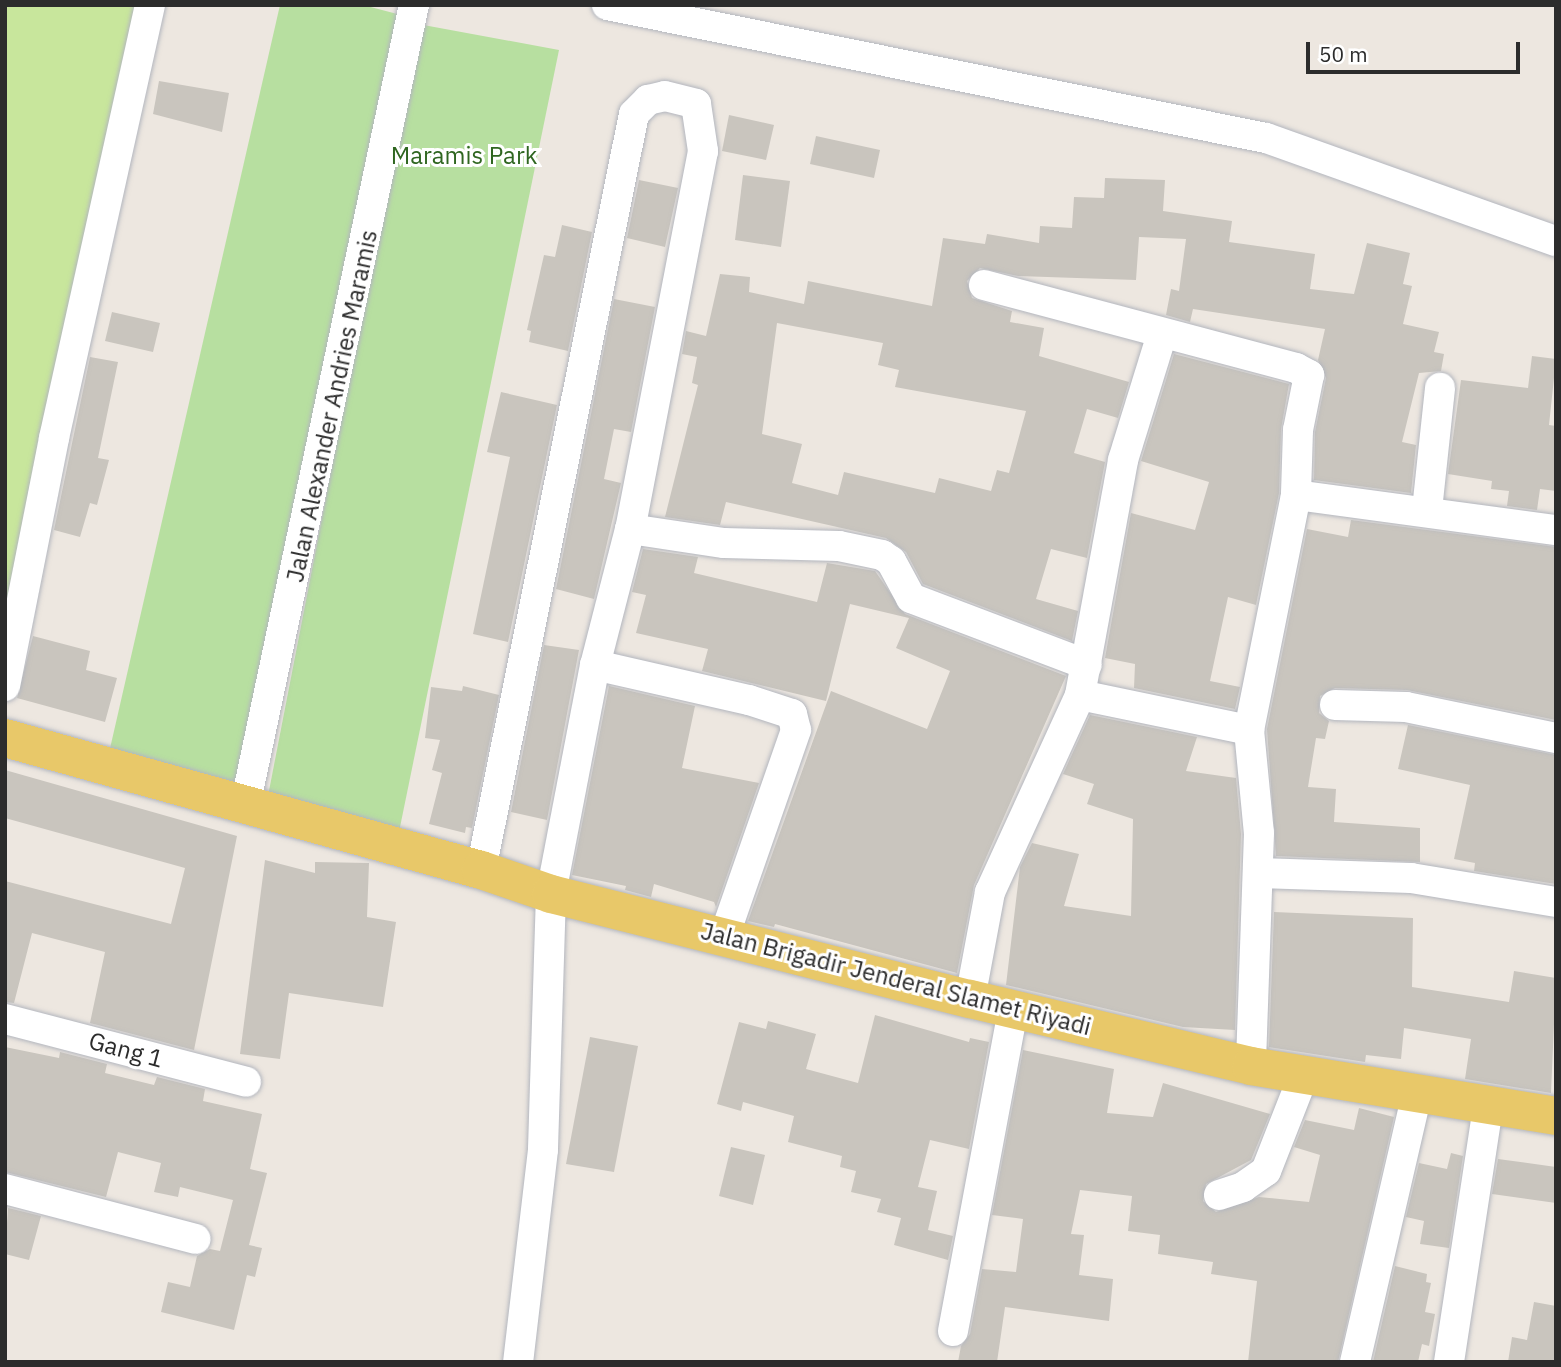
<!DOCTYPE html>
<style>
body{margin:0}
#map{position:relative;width:1561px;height:1367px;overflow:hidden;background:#ede7e0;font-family:"IBM Plex Sans",sans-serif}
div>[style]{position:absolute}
.green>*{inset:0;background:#b7dfa0}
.pitch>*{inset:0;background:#c8e69c}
.building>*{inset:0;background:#c9c5be}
.roads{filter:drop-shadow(0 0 2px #b3b6be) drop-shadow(0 0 2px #b3b6be)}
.minor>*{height:30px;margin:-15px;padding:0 15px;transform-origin:15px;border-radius:15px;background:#fff}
.major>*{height:38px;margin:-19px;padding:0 19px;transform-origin:19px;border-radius:19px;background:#e8c869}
span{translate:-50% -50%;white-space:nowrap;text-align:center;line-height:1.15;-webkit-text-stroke:6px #fff;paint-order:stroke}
.park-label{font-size:24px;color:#2f6620}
.street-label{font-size:24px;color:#2c2c2c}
.frame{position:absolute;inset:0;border:7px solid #2c2c2c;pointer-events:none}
.scale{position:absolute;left:1306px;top:42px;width:214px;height:32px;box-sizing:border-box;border:4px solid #2c2c2c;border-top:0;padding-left:9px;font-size:21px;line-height:24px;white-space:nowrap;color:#2c2c2c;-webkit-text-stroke:5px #fff;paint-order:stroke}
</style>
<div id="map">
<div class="green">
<div style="clip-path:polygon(280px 5px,363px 5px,401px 15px,237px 799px,106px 766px)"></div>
<div style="clip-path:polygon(418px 24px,559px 50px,399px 832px,267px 801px)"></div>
</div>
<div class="pitch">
<div style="clip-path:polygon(5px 5px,137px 5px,5px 665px)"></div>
</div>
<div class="building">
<div style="clip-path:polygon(159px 81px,229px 93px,222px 132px,153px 114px)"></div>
<div style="clip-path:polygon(729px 115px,774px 125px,766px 160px,722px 151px)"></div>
<div style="clip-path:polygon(816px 136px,880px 150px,874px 178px,810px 164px)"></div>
<div style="clip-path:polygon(743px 175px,790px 181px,781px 247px,735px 240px)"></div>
<div style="clip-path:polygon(evenodd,1105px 178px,1165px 180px,1163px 211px,1232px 221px,1229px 242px,1315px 254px,1310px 289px,1354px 294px,1367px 243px,1410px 253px,1403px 284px,1412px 286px,1403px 324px,1439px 332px,1434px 352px,1444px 354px,1441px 371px,1419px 373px,1402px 442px,1416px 445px,1411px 493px,1314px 480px,1315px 432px,1326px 378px,1318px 360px,1325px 329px,1193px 309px,1190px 322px,1166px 315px,1171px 289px,1179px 291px,1186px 239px,1139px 237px,1136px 280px,1018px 276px,980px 268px,967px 281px,972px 298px,1012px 311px,1010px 322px,1044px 328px,1039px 356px,1129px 382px,1118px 418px,1087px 409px,1074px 453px,1105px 462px,1087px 558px,1051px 549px,1036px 599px,1078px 611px,1072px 641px,923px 584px,906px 552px,886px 538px,726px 502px,720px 525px,665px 517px,698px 385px,692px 383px,697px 357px,682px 354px,686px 331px,706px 336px,720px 274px,750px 277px,749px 292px,804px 304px,808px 281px,932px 306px,943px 238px,985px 244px,987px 234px,1039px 243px,1040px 226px,1072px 228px,1074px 197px,1104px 198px,1105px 178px,777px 323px,883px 343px,878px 365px,899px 370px,895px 387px,1026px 411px,1009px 473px,997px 470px,991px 491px,939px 478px,935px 493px,844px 472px,838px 495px,792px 483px,802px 444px,762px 434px,777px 323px)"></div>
<div style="clip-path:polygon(639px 180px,678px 188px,665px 247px,627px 238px)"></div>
<div style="clip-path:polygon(562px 225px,592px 232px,568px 351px,529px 342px,531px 331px,527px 330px,544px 255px,555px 257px)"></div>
<div style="clip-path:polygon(614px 299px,655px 307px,631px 432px,614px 429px,604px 479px,621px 483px,594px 599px,556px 589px)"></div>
<div style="clip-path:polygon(112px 312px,160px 323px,153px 352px,105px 341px)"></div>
<div style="clip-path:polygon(1174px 354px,1289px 384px,1281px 429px,1279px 493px,1256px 605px,1228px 597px,1210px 681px,1240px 687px,1235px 709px,1134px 688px,1135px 664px,1105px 658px,1131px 513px,1195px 530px,1209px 482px,1141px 461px)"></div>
<div style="clip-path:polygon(1532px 356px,1556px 359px,1549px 425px,1556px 426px,1556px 491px,1540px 489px,1537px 510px,1507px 506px,1509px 491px,1491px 489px,1492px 481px,1448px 474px,1461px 380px,1528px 388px)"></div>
<div style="clip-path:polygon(90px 357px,118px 362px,98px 458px,109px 460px,97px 505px,90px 503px,80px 537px,54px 530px)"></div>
<div style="clip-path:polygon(501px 392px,557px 405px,508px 642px,473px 634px,510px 457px,487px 452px)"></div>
<div style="clip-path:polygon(1351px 520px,1556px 547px,1556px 720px,1407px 690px,1335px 688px,1320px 696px,1319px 713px,1329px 721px,1325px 739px,1316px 738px,1308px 787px,1336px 789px,1334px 822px,1420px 828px,1420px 862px,1276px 856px,1267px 729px,1307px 529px,1348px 537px)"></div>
<div style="clip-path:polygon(643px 549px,698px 557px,694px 573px,817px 602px,827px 563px,875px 571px,905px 614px,1066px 676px,974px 885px,957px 973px,775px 924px,774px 927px,748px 921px,831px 691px,927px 729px,950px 671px,896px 648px,909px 618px,850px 604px,826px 701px,702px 671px,708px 649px,636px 633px,646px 595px,632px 592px)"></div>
<div style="clip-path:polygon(33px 636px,90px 651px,86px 670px,117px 678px,105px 722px,17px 698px)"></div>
<div style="clip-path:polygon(544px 645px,579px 650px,547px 820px,511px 812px)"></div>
<div style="clip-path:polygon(463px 686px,499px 695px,472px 828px,466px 827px,465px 833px,429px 824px,442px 773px,432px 770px,440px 740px,425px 738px,431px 687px,462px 691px)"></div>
<div style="clip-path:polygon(609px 686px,695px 706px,682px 768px,759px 783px,716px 907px,714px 902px,654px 884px,651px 897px,625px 890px,626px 886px,572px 875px)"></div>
<div style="clip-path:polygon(1090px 715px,1197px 737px,1186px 771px,1236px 778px,1241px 834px,1235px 1030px,1183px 1027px,1006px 985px,1020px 867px,1032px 843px,1079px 854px,1064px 906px,1131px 916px,1133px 819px,1087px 804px,1094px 784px,1063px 774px)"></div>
<div style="clip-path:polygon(1408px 725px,1556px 755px,1556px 884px,1474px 871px,1475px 863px,1454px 859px,1470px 785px,1398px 769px)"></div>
<div style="clip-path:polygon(5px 770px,237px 836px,194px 1050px,90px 1023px,105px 952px,32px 933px,14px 1003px,5px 1002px,5px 881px,171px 924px,185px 868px,5px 818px)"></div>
<div style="clip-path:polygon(265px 860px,315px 873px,315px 862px,369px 863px,367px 917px,396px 922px,383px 1007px,289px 993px,280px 1059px,240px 1054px)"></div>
<div style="clip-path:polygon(1274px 912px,1413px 918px,1412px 987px,1509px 1002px,1514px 971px,1556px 978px,1551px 1093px,1465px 1079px,1471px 1039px,1404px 1028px,1401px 1059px,1366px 1055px,1365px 1062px,1269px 1047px)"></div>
<div style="clip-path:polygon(875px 1015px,969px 1042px,970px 1038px,989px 1042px,969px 1149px,930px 1140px,918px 1187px,937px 1191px,928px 1230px,953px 1236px,948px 1260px,894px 1245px,901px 1218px,877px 1212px,881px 1199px,851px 1192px,856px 1171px,840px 1167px,842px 1156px,788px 1142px,794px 1116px,743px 1102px,741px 1111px,717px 1104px,739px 1022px,766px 1029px,768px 1021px,816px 1034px,806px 1069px,858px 1083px)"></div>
<div style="clip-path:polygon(590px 1037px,638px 1046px,614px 1172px,566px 1164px)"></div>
<div style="clip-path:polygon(5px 1047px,59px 1058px,60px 1052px,107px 1064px,105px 1073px,154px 1085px,157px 1077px,205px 1089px,203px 1101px,262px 1114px,250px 1169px,267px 1173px,249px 1245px,262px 1248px,255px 1277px,247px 1275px,234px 1330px,161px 1312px,168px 1282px,190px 1287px,197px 1256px,210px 1249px,220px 1251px,233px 1200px,180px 1187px,178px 1197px,154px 1192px,161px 1163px,118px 1152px,106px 1197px,5px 1172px)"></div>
<div style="clip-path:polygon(1023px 1050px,1114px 1069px,1107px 1113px,1153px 1117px,1163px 1083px,1270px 1114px,1251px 1160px,1206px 1184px,1203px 1201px,1216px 1212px,1259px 1197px,1309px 1202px,1320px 1155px,1294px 1147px,1305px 1120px,1354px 1130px,1359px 1108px,1394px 1117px,1338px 1362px,1248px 1362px,1257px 1281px,1211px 1274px,1213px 1262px,1158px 1254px,1160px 1235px,1128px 1231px,1132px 1196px,1080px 1190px,1071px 1234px,1084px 1235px,1079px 1275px,1113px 1279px,1109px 1321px,1005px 1307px,997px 1362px,958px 1362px,961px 1346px,970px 1334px,982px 1269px,1016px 1272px,1023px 1219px,992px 1215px)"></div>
<div style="clip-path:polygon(731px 1147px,765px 1155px,753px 1205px,719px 1196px)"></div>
<div style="clip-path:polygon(1451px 1153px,1463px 1156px,1449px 1248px,1420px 1244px,1424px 1221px,1406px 1217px,1419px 1163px,1447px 1169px)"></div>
<div style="clip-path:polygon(1498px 1159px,1556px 1167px,1556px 1203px,1492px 1194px)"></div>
<div style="clip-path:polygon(8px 1208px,41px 1216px,29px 1260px,5px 1254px)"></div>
<div style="clip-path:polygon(1395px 1266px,1427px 1274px,1426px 1282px,1431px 1283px,1425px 1312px,1435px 1314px,1429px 1346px,1422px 1344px,1418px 1362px,1373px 1362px)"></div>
<div style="clip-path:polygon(1534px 1302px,1556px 1306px,1556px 1362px,1508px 1362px,1512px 1337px,1527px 1340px)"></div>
</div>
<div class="roads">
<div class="minor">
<div style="left:607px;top:5px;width:672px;rotate:11.41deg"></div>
<div style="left:1266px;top:138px;width:308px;rotate:19.6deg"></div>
<div style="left:984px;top:285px;width:323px;rotate:14.9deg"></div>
<div style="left:1296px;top:368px;width:15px;rotate:28deg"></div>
<div style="left:1309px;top:375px;width:56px;rotate:101.3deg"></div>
<div style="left:1298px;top:430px;width:65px;rotate:91.8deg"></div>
<div style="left:1296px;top:495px;width:240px;rotate:101.3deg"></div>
<div style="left:1249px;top:730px;width:103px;rotate:84.5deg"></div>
<div style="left:1259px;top:833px;width:233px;rotate:92deg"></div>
<div style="left:1296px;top:495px;width:262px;rotate:7.7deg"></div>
<div style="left:1427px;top:510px;width:123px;rotate:-83.9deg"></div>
<div style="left:630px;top:529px;width:95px;rotate:8.5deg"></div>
<div style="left:724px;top:543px;width:115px;rotate:1.5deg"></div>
<div style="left:839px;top:546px;width:44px;rotate:11.8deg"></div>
<div style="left:882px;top:555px;width:11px;rotate:34deg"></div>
<div style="left:891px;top:561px;width:42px;rotate:61.6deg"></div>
<div style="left:911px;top:598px;width:188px;rotate:20.8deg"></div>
<div style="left:595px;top:665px;width:158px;rotate:12.8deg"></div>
<div style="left:749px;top:700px;width:45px;rotate:18deg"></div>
<div style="left:792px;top:714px;width:16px;rotate:76deg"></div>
<div style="left:796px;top:730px;width:219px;rotate:109.2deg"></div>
<div style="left:5px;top:686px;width:253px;rotate:-78.8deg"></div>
<div style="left:54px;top:438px;width:444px;rotate:-77.5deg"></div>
<div style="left:1080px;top:695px;width:173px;rotate:11.7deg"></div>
<div style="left:1335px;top:705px;width:71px;rotate:1.6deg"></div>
<div style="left:1406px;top:707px;width:153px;rotate:11.7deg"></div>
<div style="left:245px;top:806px;width:819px;rotate:-78.09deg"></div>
<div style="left:481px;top:870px;width:771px;rotate:-78.56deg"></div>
<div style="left:634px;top:114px;width:20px;rotate:-45deg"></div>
<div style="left:648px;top:100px;width:17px;rotate:-13deg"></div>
<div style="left:665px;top:96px;width:32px;rotate:14deg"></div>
<div style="left:696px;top:104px;width:48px;rotate:81.5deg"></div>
<div style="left:703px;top:151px;width:385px;rotate:100.9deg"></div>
<div style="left:630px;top:529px;width:140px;rotate:104.4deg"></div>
<div style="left:595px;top:665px;width:233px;rotate:100.9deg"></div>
<div style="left:551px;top:894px;width:256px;rotate:91.8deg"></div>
<div style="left:543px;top:1150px;width:213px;rotate:96.7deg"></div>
<div style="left:1259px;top:873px;width:152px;rotate:1.9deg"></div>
<div style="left:1411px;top:878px;width:147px;rotate:9.4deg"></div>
<div style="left:970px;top:999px;width:109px;rotate:-79.4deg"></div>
<div style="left:990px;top:892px;width:217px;rotate:-65.4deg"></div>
<div style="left:1080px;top:695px;width:239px;rotate:-79.6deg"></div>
<div style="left:1123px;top:460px;width:132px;rotate:-72.8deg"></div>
<div style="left:5px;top:1019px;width:249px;rotate:14.6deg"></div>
<div style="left:5px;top:1189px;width:197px;rotate:14.7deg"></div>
<div style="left:1219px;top:1195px;width:25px;rotate:-18deg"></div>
<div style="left:1243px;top:1187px;width:28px;rotate:-35deg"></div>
<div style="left:1266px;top:1171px;width:104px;rotate:-68.6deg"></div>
<div style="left:953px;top:1331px;width:328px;rotate:-79.4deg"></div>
<div style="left:1355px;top:1362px;width:276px;rotate:-77deg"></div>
<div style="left:1449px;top:1362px;width:259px;rotate:-81.3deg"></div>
</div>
<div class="major">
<div style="left:5px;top:738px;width:494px;rotate:15.5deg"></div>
<div style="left:481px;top:870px;width:74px;rotate:18.9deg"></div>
<div style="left:551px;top:894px;width:432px;rotate:14.1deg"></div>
<div style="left:970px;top:999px;width:289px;rotate:13.4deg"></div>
<div style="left:1251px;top:1066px;width:309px;rotate:9.3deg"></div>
</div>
</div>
<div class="park-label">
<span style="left:464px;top:156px">Maramis Park</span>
</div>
<div class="street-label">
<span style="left:332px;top:406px;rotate:-78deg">Jalan Alexander Andries Maramis</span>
<span style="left:896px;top:979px;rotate:14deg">Jalan Brigadir Jenderal Slamet Riyadi</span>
<span style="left:126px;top:1050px;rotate:15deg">Gang 1</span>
</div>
<div class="frame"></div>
<div class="scale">50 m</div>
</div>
